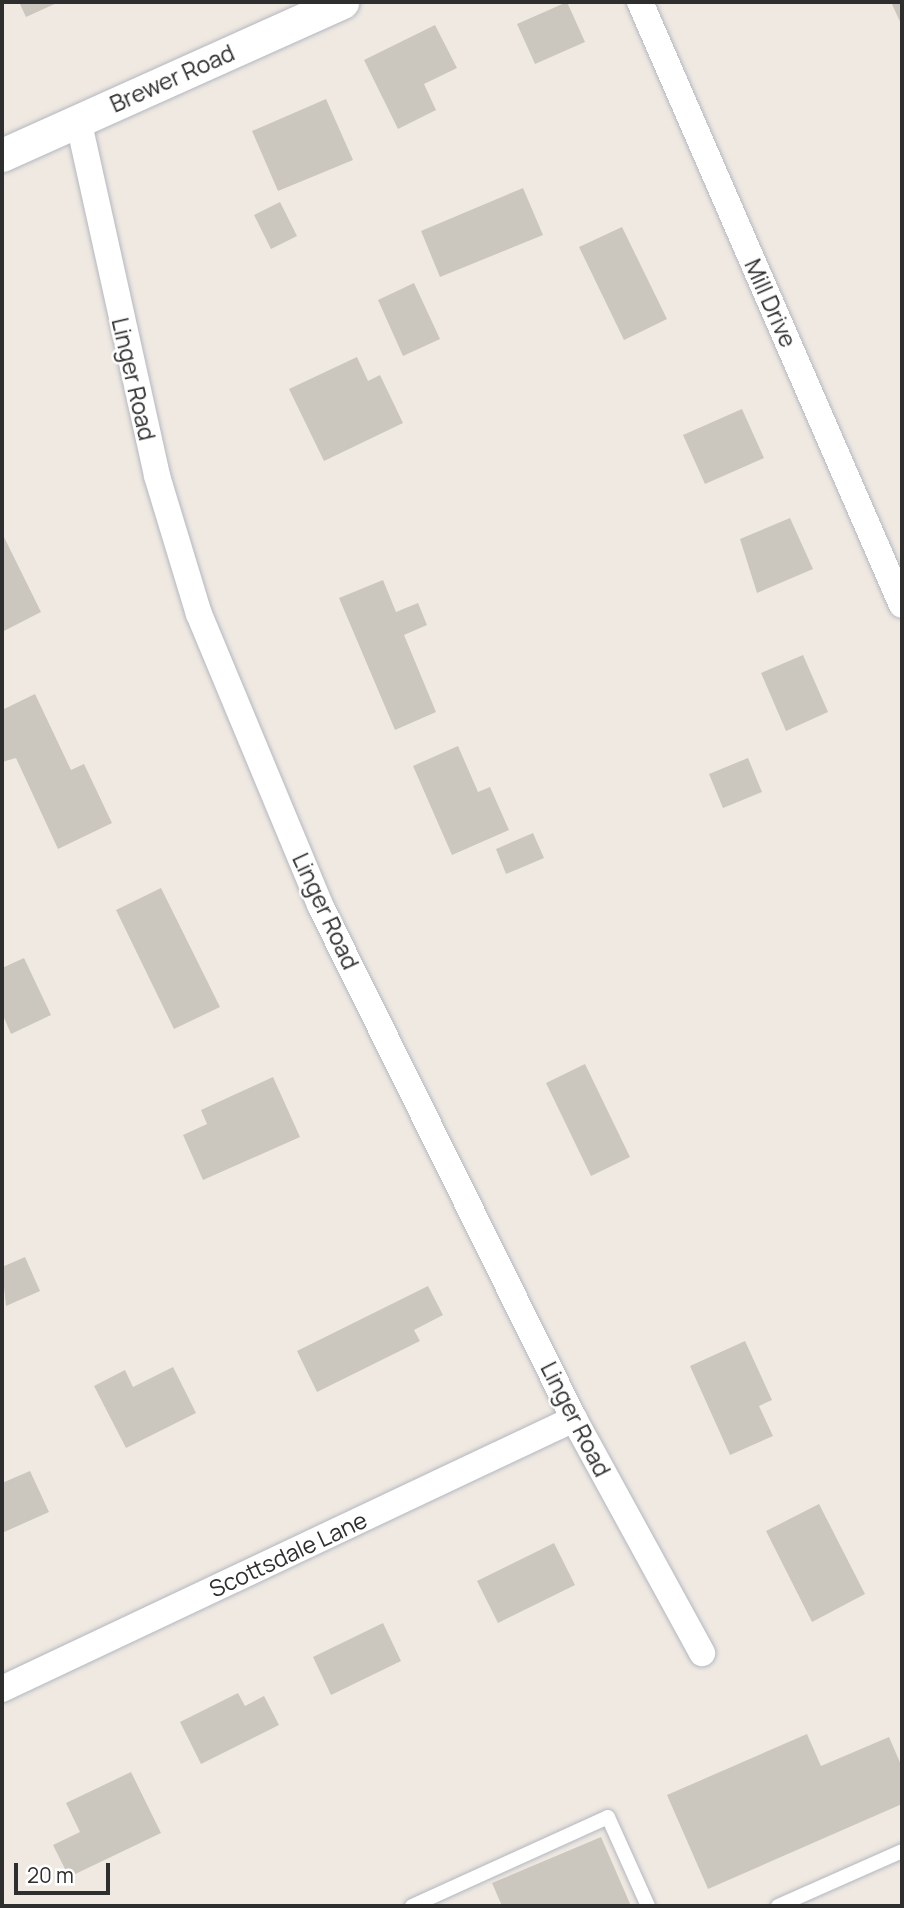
<!DOCTYPE html>
<style>
body{margin:0}
#map{position:relative;width:904px;height:1908px;overflow:hidden;background:#efe9e1;font-family:Manrope,sans-serif}
div>[style]{position:absolute}
.building>*{inset:0;background:#cbc7bf}
.roads{filter:drop-shadow(0 0 2px #b4b7c1) drop-shadow(0 0 2px #b4b7c1)}
.service>*{height:14px;margin:-7px;padding:0 7px;transform-origin:7px;border-radius:7px;background:#fff}
.minor>*{height:26px;margin:-13px;padding:0 13px;transform-origin:13px;border-radius:13px;background:#fff}
.tertiary>*{height:33px;margin:-16.5px;padding:0 16.5px;transform-origin:16.5px;border-radius:16.5px;background:#fff}
span{translate:-50% -50%;white-space:nowrap;text-align:center;line-height:1.15;-webkit-text-stroke:5px #fff;paint-order:stroke}
.street-label{font-size:23px;color:#2e2e2e}
.frame{position:absolute;inset:0;border:4px solid #2e2e2e;pointer-events:none}
.scale{position:absolute;left:14px;top:1863px;width:96px;height:32px;box-sizing:border-box;border:4px solid #2e2e2e;border-top:0;padding-left:9px;font-size:21px;line-height:24px;white-space:nowrap;color:#2e2e2e;-webkit-text-stroke:5px #fff;paint-order:stroke}
</style>
<div id="map">
<div class="building">
<div style="clip-path:polygon(19px 2px,59px 2px,26px 17px)"></div>
<div style="clip-path:polygon(567px 2px,585px 42px,535px 64px,517px 24px)"></div>
<div style="clip-path:polygon(891px 2px,902px 2px,902px 26px)"></div>
<div style="clip-path:polygon(435px 25px,457px 68px,424px 84px,436px 110px,398px 129px,364px 60px)"></div>
<div style="clip-path:polygon(326px 99px,353px 160px,278px 191px,252px 131px)"></div>
<div style="clip-path:polygon(523px 188px,543px 235px,440px 277px,421px 231px)"></div>
<div style="clip-path:polygon(280px 202px,297px 236px,271px 249px,254px 215px)"></div>
<div style="clip-path:polygon(622px 227px,667px 319px,624px 340px,579px 247px)"></div>
<div style="clip-path:polygon(414px 283px,440px 339px,403px 356px,378px 300px)"></div>
<div style="clip-path:polygon(357px 357px,368px 381px,380px 375px,403px 423px,324px 461px,289px 389px)"></div>
<div style="clip-path:polygon(742px 409px,764px 458px,705px 484px,683px 435px)"></div>
<div style="clip-path:polygon(790px 518px,813px 569px,757px 593px,740px 539px)"></div>
<div style="clip-path:polygon(2px 533px,41px 612px,2px 632px)"></div>
<div style="clip-path:polygon(383px 580px,396px 612px,418px 603px,427px 625px,404px 635px,436px 712px,395px 730px,339px 598px)"></div>
<div style="clip-path:polygon(803px 655px,828px 712px,786px 731px,761px 673px)"></div>
<div style="clip-path:polygon(35px 694px,71px 770px,84px 764px,112px 823px,58px 849px,16px 758px,2px 762px,2px 710px)"></div>
<div style="clip-path:polygon(458px 746px,478px 792px,490px 787px,509px 830px,452px 855px,413px 766px)"></div>
<div style="clip-path:polygon(748px 758px,762px 792px,723px 808px,709px 774px)"></div>
<div style="clip-path:polygon(533px 833px,544px 858px,506px 874px,496px 849px)"></div>
<div style="clip-path:polygon(161px 888px,220px 1007px,174px 1029px,116px 910px)"></div>
<div style="clip-path:polygon(24px 958px,51px 1015px,11px 1034px,2px 1013px,2px 968px)"></div>
<div style="clip-path:polygon(585px 1064px,630px 1157px,591px 1176px,546px 1083px)"></div>
<div style="clip-path:polygon(273px 1077px,300px 1137px,203px 1180px,183px 1135px,207px 1124px,201px 1110px)"></div>
<div style="clip-path:polygon(25px 1257px,40px 1291px,6px 1306px,2px 1267px)"></div>
<div style="clip-path:polygon(428px 1286px,443px 1315px,414px 1330px,420px 1341px,317px 1392px,297px 1351px)"></div>
<div style="clip-path:polygon(745px 1341px,772px 1400px,759px 1406px,773px 1436px,730px 1455px,690px 1366px)"></div>
<div style="clip-path:polygon(173px 1367px,196px 1413px,126px 1448px,94px 1386px,125px 1370px,133px 1387px)"></div>
<div style="clip-path:polygon(30px 1471px,49px 1512px,2px 1533px,2px 1483px)"></div>
<div style="clip-path:polygon(819px 1504px,865px 1594px,812px 1622px,766px 1531px)"></div>
<div style="clip-path:polygon(554px 1543px,575px 1585px,498px 1623px,477px 1581px)"></div>
<div style="clip-path:polygon(383px 1623px,401px 1661px,331px 1695px,313px 1657px)"></div>
<div style="clip-path:polygon(238px 1693px,245px 1706px,264px 1696px,279px 1725px,201px 1764px,180px 1722px)"></div>
<div style="clip-path:polygon(807px 1734px,821px 1766px,889px 1737px,902px 1767px,902px 1804px,708px 1889px,667px 1795px)"></div>
<div style="clip-path:polygon(131px 1772px,161px 1833px,69px 1877px,53px 1845px,80px 1832px,66px 1803px)"></div>
<div style="clip-path:polygon(601px 1837px,631px 1906px,502px 1906px,492px 1883px)"></div>
</div>
<div class="roads">
<div class="service">
<div style="left:412px;top:1906px;width:215px;rotate:-24.4deg"></div>
<div style="left:608px;top:1817px;width:98px;rotate:65.8deg"></div>
<div style="left:778px;top:1906px;width:136px;rotate:-23.9deg"></div>
</div>
<div class="minor">
<div style="left:640px;top:2px;width:657px;rotate:66.52deg"></div>
<div style="left:78px;top:119px;width:366px;rotate:77.5deg"></div>
<div style="left:157px;top:476px;width:144px;rotate:73.1deg"></div>
<div style="left:199px;top:614px;width:315px;rotate:67.4deg"></div>
<div style="left:320px;top:905px;width:573px;rotate:63.7deg"></div>
<div style="left:574px;top:1419px;width:267px;rotate:61.3deg"></div>
<div style="left:2px;top:1689px;width:633px;rotate:-25.27deg"></div>
</div>
<div class="tertiary">
<div style="left:2px;top:155px;width:373px;rotate:-24.2deg"></div>
</div>
</div>
<div class="street-label">
<span style="left:172px;top:78px;rotate:-24deg">Brewer Road</span>
<span style="left:771px;top:303px;rotate:66deg">Mill Drive</span>
<span style="left:134px;top:379px;rotate:77deg">Linger Road</span>
<span style="left:326px;top:911px;rotate:65deg">Linger Road</span>
<span style="left:576px;top:1419px;rotate:63deg">Linger Road</span>
<span style="left:288px;top:1554px;rotate:-25deg">Scottsdale Lane</span>
</div>
<div class="frame"></div>
<div class="scale">20 m</div>
</div>
